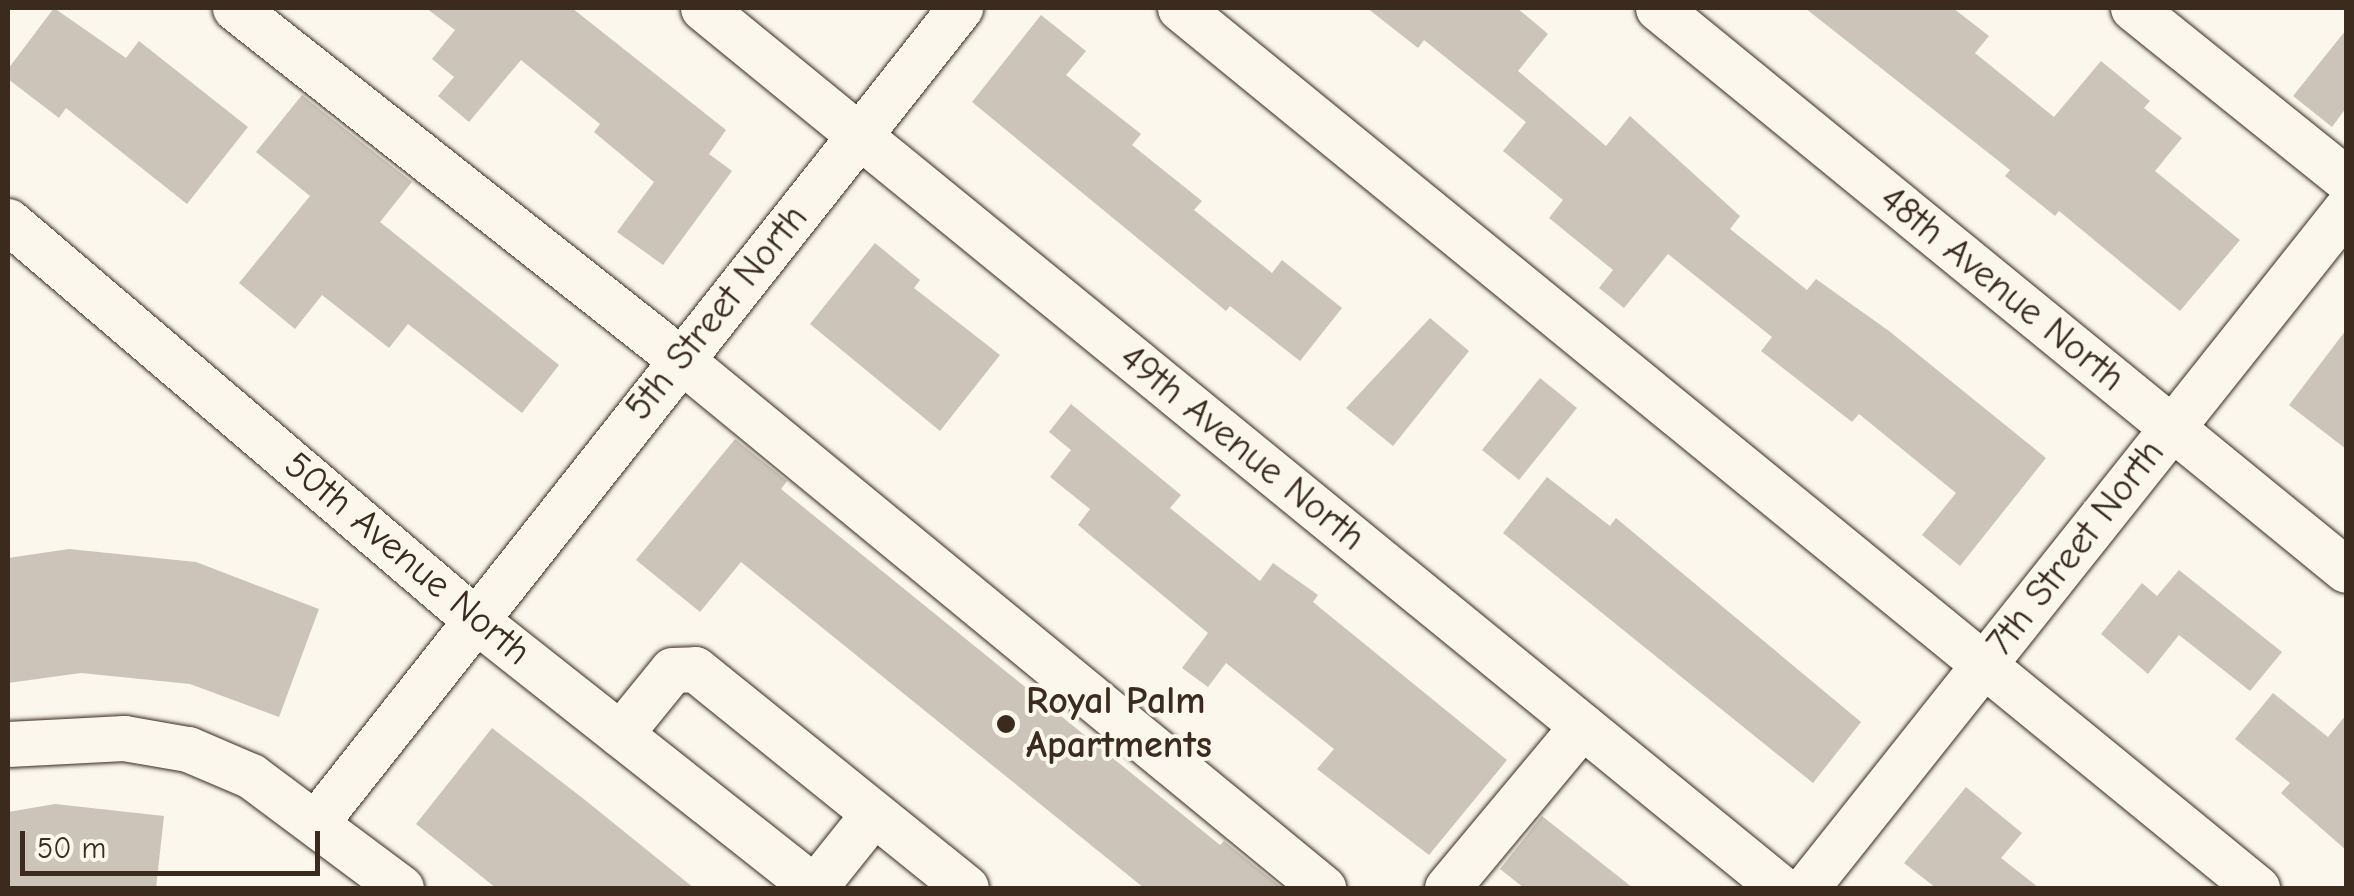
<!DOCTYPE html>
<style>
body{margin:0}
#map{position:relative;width:2354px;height:896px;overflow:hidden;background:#fbf7ec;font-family:"Comic Neue",sans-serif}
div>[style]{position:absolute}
.building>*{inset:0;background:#ccc4b9}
.roads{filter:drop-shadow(0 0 2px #3b2a1e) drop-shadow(0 0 2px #3b2a1e)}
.minor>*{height:45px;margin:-22.5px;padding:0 22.5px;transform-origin:22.5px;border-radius:22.5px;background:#fbf7ec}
.dots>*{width:28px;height:28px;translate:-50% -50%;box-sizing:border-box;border:5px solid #fbf7ec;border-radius:50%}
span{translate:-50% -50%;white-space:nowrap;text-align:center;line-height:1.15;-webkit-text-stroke:8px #fbf7ec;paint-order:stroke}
.street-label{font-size:38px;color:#3b2a1e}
.poi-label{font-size:38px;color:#3b2a1e;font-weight:700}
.left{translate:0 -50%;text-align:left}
.frame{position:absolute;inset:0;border:10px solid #3b2a1e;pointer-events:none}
.scale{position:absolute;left:20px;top:831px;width:300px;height:45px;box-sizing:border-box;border:5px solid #3b2a1e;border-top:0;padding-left:12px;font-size:30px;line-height:35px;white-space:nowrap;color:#3b2a1e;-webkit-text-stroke:8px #fbf7ec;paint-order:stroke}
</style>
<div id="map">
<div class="building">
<div style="clip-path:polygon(54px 8px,126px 58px,139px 41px,248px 127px,187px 204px,66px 108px,59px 118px,8px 79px,8px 69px)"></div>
<div style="clip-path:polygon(426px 8px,572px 8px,726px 130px,709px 154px,732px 171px,663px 265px,617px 232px,654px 182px,594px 132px,600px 124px,521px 60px,469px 122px,438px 96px,454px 77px,432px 59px,455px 30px)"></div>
<div style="clip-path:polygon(1367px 8px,1517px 8px,1548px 34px,1518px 71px,1606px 146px,1630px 116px,1740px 216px,1730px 229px,1807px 290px,1816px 279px,1889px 331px,2046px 458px,1960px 566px,1922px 535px,1956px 493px,1859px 414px,1852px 422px,1761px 351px,1772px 337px,1668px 254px,1624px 308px,1599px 288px,1613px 270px,1549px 218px,1563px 200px,1503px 151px,1526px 122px,1424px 40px,1418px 48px)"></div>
<div style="clip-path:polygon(1805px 8px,1953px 8px,1989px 36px,1975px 53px,2054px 117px,2101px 61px,2150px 101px,2144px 108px,2182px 138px,2155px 171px,2240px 240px,2180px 311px,2059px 211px,2055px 216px,2005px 176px,2010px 170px)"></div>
<div style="clip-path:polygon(1041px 15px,1086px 51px,1066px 75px,1141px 134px,1132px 145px,1202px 201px,1194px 210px,1272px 273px,1282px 260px,1342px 308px,1300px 361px,1230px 306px,1226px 311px,972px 102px)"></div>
<div style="clip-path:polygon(2346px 30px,2346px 108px,2332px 127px,2293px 96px)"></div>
<div style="clip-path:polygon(302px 95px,412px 182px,380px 222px,559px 365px,522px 413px,408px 324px,389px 348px,322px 295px,295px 329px,239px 283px,310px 196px,256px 152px)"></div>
<div style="clip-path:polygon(875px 243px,920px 280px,914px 288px,1000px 355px,940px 431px,810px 324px)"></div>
<div style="clip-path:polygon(1430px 318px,1469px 351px,1393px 446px,1346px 408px)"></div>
<div style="clip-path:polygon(2346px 330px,2346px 449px,2289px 405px)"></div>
<div style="clip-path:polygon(1540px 378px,1577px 408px,1519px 480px,1482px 450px)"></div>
<div style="clip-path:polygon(1071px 404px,1181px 495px,1170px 508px,1260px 581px,1273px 563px,1318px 595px,1313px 602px,1507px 760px,1429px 855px,1317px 769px,1334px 749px,1226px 663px,1208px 687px,1182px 668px,1208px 633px,1078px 525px,1090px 509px,1050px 477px,1071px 450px,1049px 432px)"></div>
<div style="clip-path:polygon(735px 439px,787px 481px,781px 489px,1220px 845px,1224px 841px,1282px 888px,1144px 888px,741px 562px,700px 612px,636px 560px)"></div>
<div style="clip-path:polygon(1547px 477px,1610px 526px,1616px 518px,1861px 722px,1813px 783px,1503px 533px)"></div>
<div style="clip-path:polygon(69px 549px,196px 562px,319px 609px,279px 717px,190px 684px,81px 673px,8px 683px,8px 558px)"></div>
<div style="clip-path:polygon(2179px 570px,2282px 652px,2250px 691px,2179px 635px,2148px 674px,2101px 634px,2142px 583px,2157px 596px)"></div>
<div style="clip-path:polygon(2273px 693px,2328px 737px,2346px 715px,2346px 850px,2281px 793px,2290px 783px,2235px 739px)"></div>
<div style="clip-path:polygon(492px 728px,585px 800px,694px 888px,496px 888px,416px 824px)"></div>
<div style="clip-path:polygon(1966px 787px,2022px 833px,2001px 858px,2039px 888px,1936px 888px,1904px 863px)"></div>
<div style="clip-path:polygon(55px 804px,164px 816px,156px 888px,8px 888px,8px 812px)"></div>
<div style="clip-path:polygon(1542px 816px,1633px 888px,1524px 888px,1500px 869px)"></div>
</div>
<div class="roads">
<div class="minor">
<div style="left:235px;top:8px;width:567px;rotate:38.27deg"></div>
<div style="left:680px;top:359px;width:833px;rotate:39.44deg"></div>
<div style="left:703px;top:8px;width:1392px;rotate:39.23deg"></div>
<div style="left:1180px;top:8px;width:1391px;rotate:39.25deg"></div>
<div style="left:1658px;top:8px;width:888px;rotate:39.24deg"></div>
<div style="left:2133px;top:8px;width:273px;rotate:38.8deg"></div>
<div style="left:8px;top:221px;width:610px;rotate:40.48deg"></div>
<div style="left:472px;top:617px;width:437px;rotate:38.3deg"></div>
<div style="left:620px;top:734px;width:82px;rotate:-50.9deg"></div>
<div style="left:672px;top:670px;width:23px;rotate:-2deg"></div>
<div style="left:695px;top:669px;width:348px;rotate:38.9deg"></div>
<div style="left:8px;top:744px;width:116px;rotate:-3deg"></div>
<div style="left:124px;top:738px;width:65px;rotate:9.8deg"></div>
<div style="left:188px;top:749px;width:69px;rotate:23.2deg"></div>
<div style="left:251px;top:776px;width:187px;rotate:36.7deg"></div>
<div style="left:317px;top:821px;width:1037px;rotate:-51.66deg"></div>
<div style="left:814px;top:888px;width:95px;rotate:-51.4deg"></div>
<div style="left:1447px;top:888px;width:211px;rotate:-50.2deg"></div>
<div style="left:1806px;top:888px;width:868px;rotate:-51.51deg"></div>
</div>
</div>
<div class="dots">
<div style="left:1006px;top:724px;background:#3b2a1e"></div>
</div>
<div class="street-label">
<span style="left:2002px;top:289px;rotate:39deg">48th Avenue North</span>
<span style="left:717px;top:313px;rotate:-51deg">5th Street North</span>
<span style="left:1242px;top:448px;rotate:39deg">49th Avenue North</span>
<span style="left:2076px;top:548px;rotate:-52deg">7th Street North</span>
<span style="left:407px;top:559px;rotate:40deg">50th Avenue North</span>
</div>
<div class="poi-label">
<span class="left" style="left:1026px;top:724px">Royal Palm<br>Apartments</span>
</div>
<div class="frame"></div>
<div class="scale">50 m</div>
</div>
